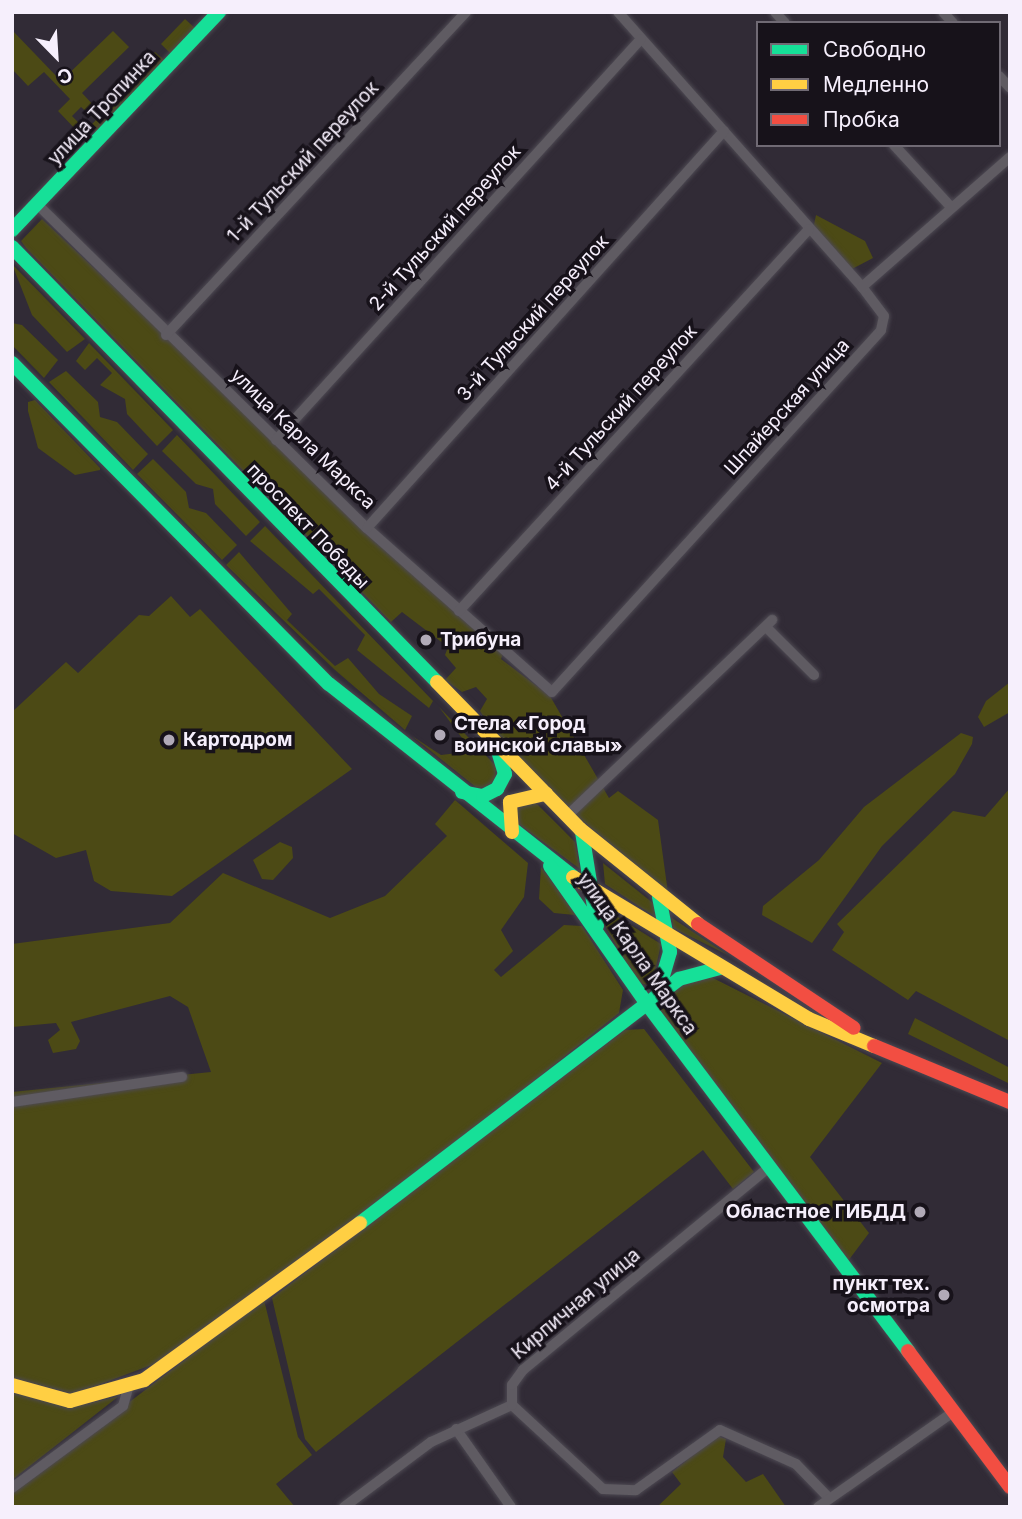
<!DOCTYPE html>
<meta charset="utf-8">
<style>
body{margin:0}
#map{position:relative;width:1022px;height:1519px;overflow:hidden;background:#312b36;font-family:Inter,sans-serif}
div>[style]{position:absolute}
.green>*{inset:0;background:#4c4a15}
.roads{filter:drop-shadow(0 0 2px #4d4952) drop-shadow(0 0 2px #4d4952)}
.street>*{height:10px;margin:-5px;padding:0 5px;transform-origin:5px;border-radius:5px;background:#5f5b62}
.fast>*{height:14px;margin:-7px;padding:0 7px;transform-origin:7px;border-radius:7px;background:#16e098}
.slow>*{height:14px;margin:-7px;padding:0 7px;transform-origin:7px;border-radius:7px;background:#ffcf43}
.jam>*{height:14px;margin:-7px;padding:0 7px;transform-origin:7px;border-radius:7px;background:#f24e42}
.dots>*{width:19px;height:19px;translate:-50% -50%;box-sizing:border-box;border:4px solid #17121a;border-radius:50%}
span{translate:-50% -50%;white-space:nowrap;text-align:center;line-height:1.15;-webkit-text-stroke:7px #17121a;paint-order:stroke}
.street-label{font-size:19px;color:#f6effc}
.poi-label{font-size:19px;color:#f6effc;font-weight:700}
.left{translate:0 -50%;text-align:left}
.right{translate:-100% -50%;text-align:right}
.frame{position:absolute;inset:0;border:14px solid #f6effc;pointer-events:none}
.legend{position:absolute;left:756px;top:21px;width:245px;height:126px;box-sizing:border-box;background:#17121a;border:2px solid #706a74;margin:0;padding:9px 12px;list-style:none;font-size:21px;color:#f6effc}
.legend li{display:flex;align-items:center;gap:14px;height:35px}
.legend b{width:35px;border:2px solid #706a74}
.north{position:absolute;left:21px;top:21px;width:70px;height:70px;-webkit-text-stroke:5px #17121a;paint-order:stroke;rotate:156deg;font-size:19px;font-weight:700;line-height:28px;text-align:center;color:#f6effc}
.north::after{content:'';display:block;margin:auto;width:24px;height:32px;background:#f6effc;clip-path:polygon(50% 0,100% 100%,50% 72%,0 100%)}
</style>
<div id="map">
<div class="green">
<div style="clip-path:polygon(185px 19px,196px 29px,171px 54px,161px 44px)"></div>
<div style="clip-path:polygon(12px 30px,61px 81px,113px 31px,129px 47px,82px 93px,96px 108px,155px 52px,169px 64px,99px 134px,90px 126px,96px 120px,81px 107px,72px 116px,84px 128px,79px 133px,58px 111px,70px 99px,44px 72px,28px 86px,12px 69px)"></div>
<div style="clip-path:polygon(816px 215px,865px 241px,873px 258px,852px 269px,813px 229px)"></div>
<div style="clip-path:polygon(42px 219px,503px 654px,501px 659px,550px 696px,609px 798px,618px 791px,658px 820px,668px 893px,577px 816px,490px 727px,480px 711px,487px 699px,476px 687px,462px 692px,445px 680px,456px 668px,445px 655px,448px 647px,402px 612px,391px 622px,26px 248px,21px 241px)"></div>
<div style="clip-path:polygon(12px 264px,85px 339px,67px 352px,32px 315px)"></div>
<div style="clip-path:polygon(12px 323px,22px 325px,58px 360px,44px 378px,12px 345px)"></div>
<div style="clip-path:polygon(89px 343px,173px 430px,157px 446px,127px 414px,125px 399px,100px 385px,112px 373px,97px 358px,85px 370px,76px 361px)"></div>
<div style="clip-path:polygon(66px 371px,98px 402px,100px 417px,117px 422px,148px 454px,133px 470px,49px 382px)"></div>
<div style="clip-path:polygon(35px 400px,100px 468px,100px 470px,75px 475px,38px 448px,28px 411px,28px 402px)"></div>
<div style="clip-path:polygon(177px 435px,260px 522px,246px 536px,215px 504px,213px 489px,196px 484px,162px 451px)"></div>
<div style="clip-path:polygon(153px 459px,186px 492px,189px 508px,206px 513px,237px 545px,222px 560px,137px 474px)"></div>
<div style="clip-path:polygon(265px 526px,433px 701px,429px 708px,357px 650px,365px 635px,319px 589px,313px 594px,250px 541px)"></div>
<div style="clip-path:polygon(239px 552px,292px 614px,287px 620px,335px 666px,348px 658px,379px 694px,412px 716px,405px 730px,335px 670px,226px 565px)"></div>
<div style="clip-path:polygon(171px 596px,190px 617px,200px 609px,352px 769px,172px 896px,111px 891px,94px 881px,86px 850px,56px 858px,12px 833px,12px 712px,66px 662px,78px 673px,139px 615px,149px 616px)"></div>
<div style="clip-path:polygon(1010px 682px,1010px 712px,984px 727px,978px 717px,986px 701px)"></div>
<div style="clip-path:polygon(439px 707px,496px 766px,495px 781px,486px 787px,477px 788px,412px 736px,441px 755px,458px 753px,462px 738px)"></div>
<div style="clip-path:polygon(961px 733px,973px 737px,972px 744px,955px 774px,882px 846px,812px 943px,762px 915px,763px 906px,819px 860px,864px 807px)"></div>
<div style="clip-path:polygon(1010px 788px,1010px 1041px,916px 991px,908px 1000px,832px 950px,844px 932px,837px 924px,953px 811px,985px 817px)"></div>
<div style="clip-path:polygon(455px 800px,528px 863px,524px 897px,501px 930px,513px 951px,494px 970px,501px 977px,564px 925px,582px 926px,623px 990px,619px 1013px,393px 1193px,162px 1361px,74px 1394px,12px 1378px,12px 1092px,211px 1072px,188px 1007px,170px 996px,71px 1022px,80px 1041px,76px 1049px,53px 1053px,48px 1040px,60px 1030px,56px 1023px,12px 1027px,12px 944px,170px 923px,223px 873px,330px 918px,385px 896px,447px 836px,435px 824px)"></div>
<div style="clip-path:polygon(533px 800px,575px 842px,580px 869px,516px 822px,518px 802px)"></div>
<div style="clip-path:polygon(280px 842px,292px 847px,293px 858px,273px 880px,262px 879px,253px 860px)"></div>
<div style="clip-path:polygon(603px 863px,653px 903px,660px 920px,605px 884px)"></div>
<div style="clip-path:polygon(541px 867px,576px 914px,575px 915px,554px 913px,539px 899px)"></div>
<div style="clip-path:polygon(600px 906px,661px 944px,652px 985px,641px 984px,630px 970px,600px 917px)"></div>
<div style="clip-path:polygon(672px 918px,728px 955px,673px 928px)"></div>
<div style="clip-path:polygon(703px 973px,882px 1063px,810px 1157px,869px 1233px,848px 1261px,660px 1010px,669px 994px)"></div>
<div style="clip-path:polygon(915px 1018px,1010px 1068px,1010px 1084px,908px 1034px)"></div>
<div style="clip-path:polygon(644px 1029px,754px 1172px,733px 1189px,703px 1150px,316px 1452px,305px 1439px,272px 1298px,625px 1030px)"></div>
<div style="clip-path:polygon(264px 1300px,298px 1437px,312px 1455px,276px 1484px,295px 1507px,12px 1507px,12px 1491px)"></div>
<div style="clip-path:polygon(12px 1393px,78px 1406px,119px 1396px,12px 1480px)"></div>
<div style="clip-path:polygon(717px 1436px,726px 1439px,723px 1457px,746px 1482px,763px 1474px,786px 1507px,657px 1507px,681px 1484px,672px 1472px)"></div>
</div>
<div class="roads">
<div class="street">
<div style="left:618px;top:12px;width:368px;rotate:48.4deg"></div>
<div style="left:775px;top:12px;width:15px;rotate:48deg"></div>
<div style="left:943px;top:12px;width:15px;rotate:48deg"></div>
<div style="left:999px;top:76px;width:16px;rotate:47deg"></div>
<div style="left:894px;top:145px;width:84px;rotate:47.4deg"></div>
<div style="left:37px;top:204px;width:462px;rotate:44.5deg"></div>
<div style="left:367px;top:528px;width:247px;rotate:41.6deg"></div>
<div style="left:552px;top:692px;width:489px;rotate:-47.7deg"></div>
<div style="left:881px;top:330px;width:14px;rotate:-78deg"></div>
<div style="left:884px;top:316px;width:36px;rotate:-127deg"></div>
<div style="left:862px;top:287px;width:197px;rotate:-41.3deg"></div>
<div style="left:166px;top:335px;width:441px;rotate:-47.1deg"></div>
<div style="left:276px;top:440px;width:542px;rotate:-47.69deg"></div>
<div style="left:367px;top:528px;width:534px;rotate:-48.04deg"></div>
<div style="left:459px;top:611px;width:518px;rotate:-47.5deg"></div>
<div style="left:766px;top:627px;width:68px;rotate:45deg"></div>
<div style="left:567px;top:816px;width:284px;rotate:-43.7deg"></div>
<div style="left:12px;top:1102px;width:172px;rotate:-8.4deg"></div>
<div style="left:512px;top:1405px;width:124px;rotate:42.7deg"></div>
<div style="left:603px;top:1489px;width:33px;rotate:2deg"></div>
<div style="left:636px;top:1490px;width:103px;rotate:-35.5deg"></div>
<div style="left:720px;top:1430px;width:83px;rotate:24.1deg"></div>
<div style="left:796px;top:1464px;width:46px;rotate:45.9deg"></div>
<div style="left:456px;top:1429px;width:95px;rotate:54.8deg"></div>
<div style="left:12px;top:1488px;width:138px;rotate:-36.5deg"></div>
<div style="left:123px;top:1406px;width:19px;rotate:-74deg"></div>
<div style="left:344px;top:1507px;width:109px;rotate:-36.8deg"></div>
<div style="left:431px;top:1442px;width:89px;rotate:-24.6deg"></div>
<div style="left:512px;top:1405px;width:20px;rotate:-90deg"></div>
<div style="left:512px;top:1385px;width:19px;rotate:-54deg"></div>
<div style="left:523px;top:1370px;width:319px;rotate:-39.5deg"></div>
<div style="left:818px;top:1507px;width:165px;rotate:-35.1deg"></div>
</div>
<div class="fast">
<div style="left:12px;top:230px;width:301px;rotate:-46.5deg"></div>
<div style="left:12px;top:247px;width:608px;rotate:45.67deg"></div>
<div style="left:12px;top:363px;width:451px;rotate:45.4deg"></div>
<div style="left:329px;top:684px;width:311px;rotate:38.3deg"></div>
<div style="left:462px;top:792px;width:21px;rotate:11deg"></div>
<div style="left:483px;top:796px;width:16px;rotate:-27deg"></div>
<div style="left:497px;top:789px;width:17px;rotate:-62deg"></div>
<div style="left:505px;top:774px;width:28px;rotate:-107deg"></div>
<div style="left:582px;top:832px;width:95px;rotate:80.9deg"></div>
<div style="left:550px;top:866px;width:172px;rotate:54.9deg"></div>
<div style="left:658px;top:993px;width:43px;rotate:-73.7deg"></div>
<div style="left:670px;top:952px;width:56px;rotate:-101.3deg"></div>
<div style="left:649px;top:1007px;width:431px;rotate:53deg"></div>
<div style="left:360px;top:1223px;width:402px;rotate:-37.4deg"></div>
<div style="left:679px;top:979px;width:42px;rotate:-15deg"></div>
</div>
<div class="slow">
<div style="left:437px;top:682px;width:205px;rotate:45.8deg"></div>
<div style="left:580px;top:829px;width:151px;rotate:38.8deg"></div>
<div style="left:512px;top:832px;width:30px;rotate:-94deg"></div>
<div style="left:510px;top:802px;width:37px;rotate:-13deg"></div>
<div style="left:573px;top:877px;width:275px;rotate:31deg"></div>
<div style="left:809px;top:1019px;width:70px;rotate:22.6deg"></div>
<div style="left:12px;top:1385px;width:60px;rotate:15.4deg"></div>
<div style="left:70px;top:1401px;width:77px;rotate:-15.8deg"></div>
<div style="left:144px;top:1380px;width:267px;rotate:-36deg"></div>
</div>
<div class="jam">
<div style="left:698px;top:924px;width:187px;rotate:33.7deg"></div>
<div style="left:874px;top:1046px;width:147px;rotate:22.4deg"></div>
<div style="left:908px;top:1351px;width:170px;rotate:53.1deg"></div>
</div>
</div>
<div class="dots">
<div style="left:426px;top:640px;background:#b1aab7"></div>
<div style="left:440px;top:735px;background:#b1aab7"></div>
<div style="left:169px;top:740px;background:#b1aab7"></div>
<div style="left:920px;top:1212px;background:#b1aab7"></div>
<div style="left:944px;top:1295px;background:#b1aab7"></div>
</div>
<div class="street-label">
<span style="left:102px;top:108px;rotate:-47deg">улица Тропинка</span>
<span style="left:303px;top:162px;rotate:-47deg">1-й Тульский переулок</span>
<span style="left:445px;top:228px;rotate:-48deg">2-й Тульский переулок</span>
<span style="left:533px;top:318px;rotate:-48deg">3-й Тульский переулок</span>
<span style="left:787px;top:407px;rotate:-48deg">Шпайерская улица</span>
<span style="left:621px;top:408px;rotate:-48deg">4-й Тульский переулок</span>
<span style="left:303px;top:439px;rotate:44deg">улица Карла Маркса</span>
<span style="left:308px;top:526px;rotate:46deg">проспект Победы</span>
<span style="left:637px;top:954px;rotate:55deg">улица Карла Маркса</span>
<span style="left:576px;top:1304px;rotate:-40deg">Кирпичная улица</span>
</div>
<div class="poi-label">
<span class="left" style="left:440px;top:640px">Трибуна</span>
<span class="left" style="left:454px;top:735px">Стела «Город<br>воинской славы»</span>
<span class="left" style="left:183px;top:740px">Картодром</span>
<span class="right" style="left:906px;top:1212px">Областное ГИБДД</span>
<span class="right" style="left:930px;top:1295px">пункт тех.<br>осмотра</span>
</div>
<div class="frame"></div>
<ul class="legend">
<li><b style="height:9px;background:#16e098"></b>Свободно</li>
<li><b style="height:9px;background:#ffcf43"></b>Медленно</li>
<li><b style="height:9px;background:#f24e42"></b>Пробка</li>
</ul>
<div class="north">С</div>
</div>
